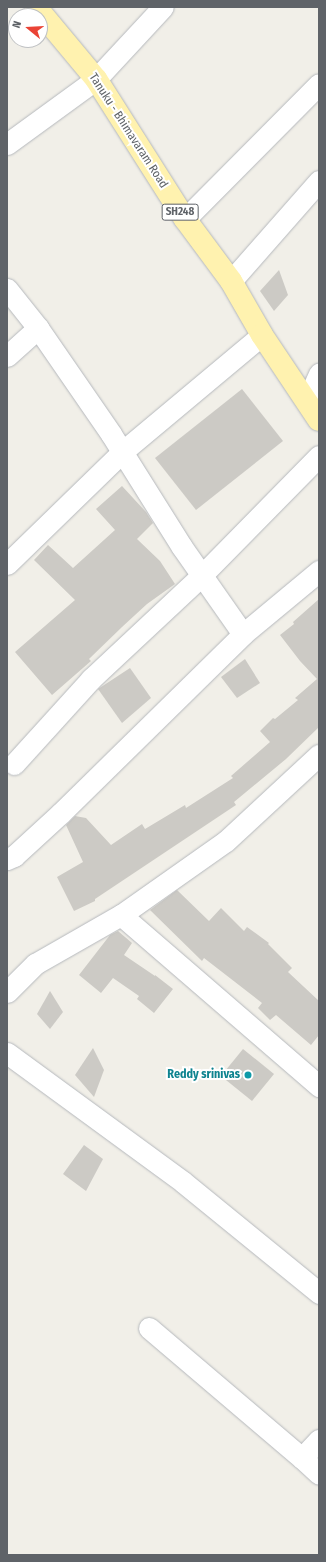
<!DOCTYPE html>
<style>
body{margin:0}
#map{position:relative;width:326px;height:1562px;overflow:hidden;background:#f1efe8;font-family:"Fira Sans Condensed",sans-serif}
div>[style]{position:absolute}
.building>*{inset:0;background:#cccac5}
.roads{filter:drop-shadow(0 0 1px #b5b8bc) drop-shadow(0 0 1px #b5b8bc)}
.minor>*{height:21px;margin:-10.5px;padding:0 10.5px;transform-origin:10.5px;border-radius:10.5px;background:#fff}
.primary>*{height:22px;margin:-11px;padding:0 11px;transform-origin:11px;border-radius:11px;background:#fff2af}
.dots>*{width:11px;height:11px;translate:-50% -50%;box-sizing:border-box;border:2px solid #fff;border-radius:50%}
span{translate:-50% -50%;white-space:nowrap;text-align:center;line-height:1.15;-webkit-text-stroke:4px #fff;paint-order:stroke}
.shield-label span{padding:1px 3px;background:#fff;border:1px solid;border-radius:3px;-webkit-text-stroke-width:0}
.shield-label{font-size:11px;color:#5f6368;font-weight:700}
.street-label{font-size:12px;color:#5f6368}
.culture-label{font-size:12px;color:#0d838f;font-weight:700}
.right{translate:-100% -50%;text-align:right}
.frame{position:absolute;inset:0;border:8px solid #5f6368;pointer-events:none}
.north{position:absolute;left:8px;top:8px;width:40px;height:40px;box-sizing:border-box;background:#fff;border:1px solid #bfc1c3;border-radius:50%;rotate:288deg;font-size:11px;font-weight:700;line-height:16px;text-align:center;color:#5f6368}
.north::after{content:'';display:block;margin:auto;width:14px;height:18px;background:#ea4335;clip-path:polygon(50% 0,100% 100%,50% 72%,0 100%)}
</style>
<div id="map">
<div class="building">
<div style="clip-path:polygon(279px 270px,288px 295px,274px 311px,260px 291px)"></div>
<div style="clip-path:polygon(242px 389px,283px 441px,196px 510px,155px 458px)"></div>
<div style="clip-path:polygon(122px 486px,146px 512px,153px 523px,137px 539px,160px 561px,175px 584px,147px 604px,122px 627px,89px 659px,91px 661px,52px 695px,15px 652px,75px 600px,34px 560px,48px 545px,73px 568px,115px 530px,96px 509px)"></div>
<div style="clip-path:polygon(319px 599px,319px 727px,286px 759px,234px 802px,236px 805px,95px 899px,95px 901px,74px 911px,57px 877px,83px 862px,66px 825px,75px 816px,86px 818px,111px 845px,142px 824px,145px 829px,185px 805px,186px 808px,233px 778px,231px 776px,270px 742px,260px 731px,273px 718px,275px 719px,298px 700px,295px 698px,317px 679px,300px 661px,280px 635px,294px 624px,293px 622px)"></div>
<div style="clip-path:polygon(245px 659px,260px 683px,237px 698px,221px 677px)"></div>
<div style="clip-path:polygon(130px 668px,151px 698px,122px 723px,98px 689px)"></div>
<div style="clip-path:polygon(177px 890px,209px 921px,221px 908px,244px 931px,247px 927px,269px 943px,268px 944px,292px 968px,288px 972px,319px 1001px,319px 1035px,311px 1045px,276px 1015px,270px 1020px,258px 1008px,262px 1003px,204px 958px,202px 961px,150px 910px)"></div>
<div style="clip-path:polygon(118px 931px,132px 943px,124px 955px,155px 976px,155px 975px,173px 989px,154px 1013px,137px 999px,139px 996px,113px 978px,101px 993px,79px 975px,110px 935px)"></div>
<div style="clip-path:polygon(50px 991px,63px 1012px,50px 1029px,37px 1014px)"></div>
<div style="clip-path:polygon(93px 1048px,104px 1070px,94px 1097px,75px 1075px)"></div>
<div style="clip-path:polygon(243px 1049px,274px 1074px,252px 1101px,221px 1076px)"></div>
<div style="clip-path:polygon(84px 1145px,103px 1159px,86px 1191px,63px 1174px)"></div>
</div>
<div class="roads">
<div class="minor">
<div style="left:7px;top:144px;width:110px;rotate:-36.1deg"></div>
<div style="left:96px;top:79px;width:98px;rotate:-47.1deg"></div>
<div style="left:185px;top:219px;width:190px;rotate:-45.2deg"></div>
<div style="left:231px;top:281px;width:133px;rotate:-48.7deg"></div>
<div style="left:7px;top:289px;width:50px;rotate:51.5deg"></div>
<div style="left:38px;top:328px;width:129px;rotate:55.4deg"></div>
<div style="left:111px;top:434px;width:133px;rotate:57.9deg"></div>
<div style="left:182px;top:547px;width:106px;rotate:55deg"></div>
<div style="left:7px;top:356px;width:42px;rotate:-42.1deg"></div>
<div style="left:307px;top:401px;width:30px;rotate:-66deg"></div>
<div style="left:7px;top:564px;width:161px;rotate:-44.2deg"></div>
<div style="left:122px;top:452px;width:182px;rotate:-39.9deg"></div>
<div style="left:14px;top:764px;width:115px;rotate:-47.8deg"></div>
<div style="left:91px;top:679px;width:152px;rotate:-43.1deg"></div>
<div style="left:202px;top:575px;width:167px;rotate:-45.5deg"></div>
<div style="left:7px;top:859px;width:8px;rotate:-23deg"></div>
<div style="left:14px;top:856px;width:64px;rotate:-42.5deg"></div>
<div style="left:61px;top:813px;width:255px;rotate:-44.5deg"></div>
<div style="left:243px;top:634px;width:99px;rotate:-39.7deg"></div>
<div style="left:121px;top:915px;width:262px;rotate:40.8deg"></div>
<div style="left:7px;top:992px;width:40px;rotate:-45deg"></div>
<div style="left:35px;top:964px;width:99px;rotate:-29.7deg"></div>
<div style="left:121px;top:915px;width:128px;rotate:-35.2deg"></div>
<div style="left:226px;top:841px;width:127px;rotate:-42.8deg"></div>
<div style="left:7px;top:1053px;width:218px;rotate:36.2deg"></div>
<div style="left:183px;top:1182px;width:176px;rotate:39.2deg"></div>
<div style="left:149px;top:1328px;width:201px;rotate:40.4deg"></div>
<div style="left:302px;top:1458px;width:25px;rotate:-47deg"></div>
<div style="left:302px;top:1458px;width:23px;rotate:43deg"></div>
</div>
<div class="primary">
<div style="left:36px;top:7px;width:94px;rotate:50.2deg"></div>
<div style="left:96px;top:79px;width:166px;rotate:57.6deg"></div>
<div style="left:185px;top:219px;width:77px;rotate:53.4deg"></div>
<div style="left:231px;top:281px;width:62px;rotate:60.1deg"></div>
<div style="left:262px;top:335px;width:102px;rotate:56.2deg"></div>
</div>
</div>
<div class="dots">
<div style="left:248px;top:1075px;background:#0f9aa8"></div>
</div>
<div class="shield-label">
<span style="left:180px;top:212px">SH248</span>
</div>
<div class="street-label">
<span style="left:128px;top:131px;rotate:57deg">Tanuku - Bhimavaram Road</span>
</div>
<div class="culture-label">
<span class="right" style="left:240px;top:1075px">Reddy srinivas</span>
</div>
<div class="frame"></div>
<div class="north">N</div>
</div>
